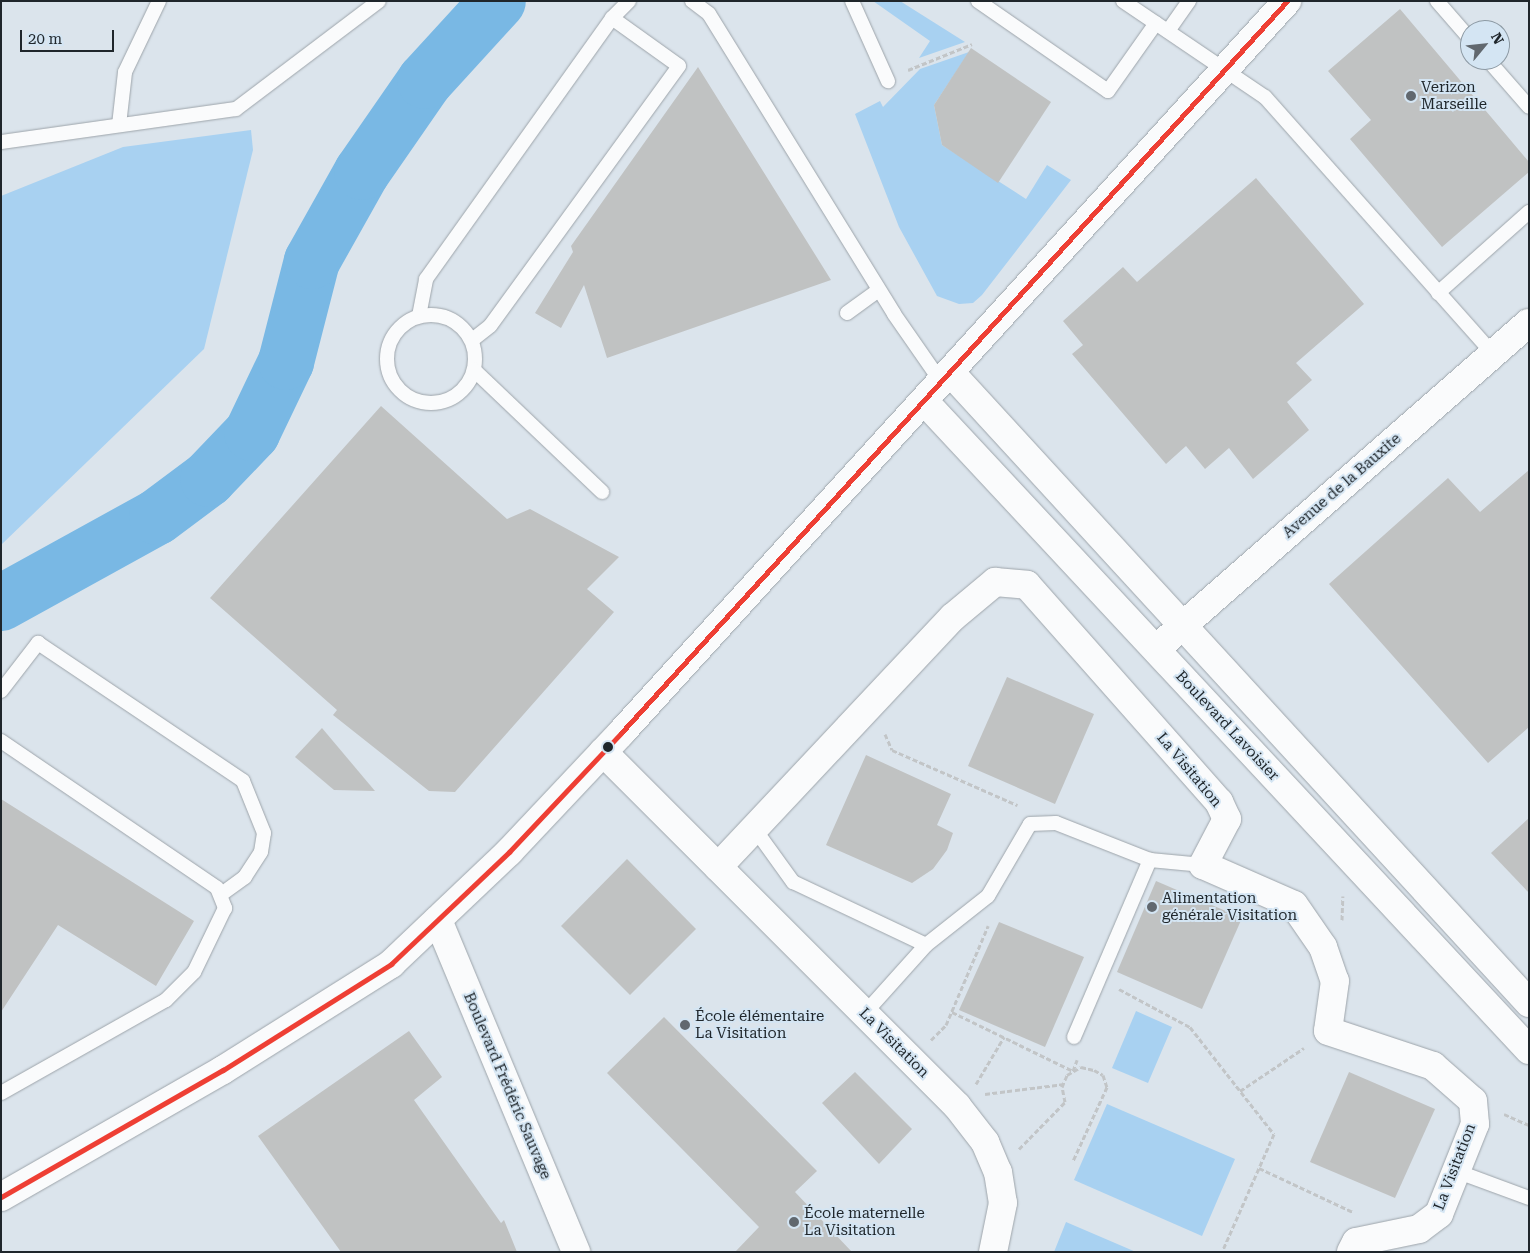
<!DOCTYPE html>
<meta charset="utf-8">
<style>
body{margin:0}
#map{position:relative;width:1530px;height:1253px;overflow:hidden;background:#dbe4ec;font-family:"Roboto Serif",serif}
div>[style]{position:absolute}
.green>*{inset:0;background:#a8d1f1}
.river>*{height:56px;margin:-28px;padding:0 28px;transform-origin:28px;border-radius:28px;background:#79b8e4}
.building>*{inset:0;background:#c0c2c2}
.path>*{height:3px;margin-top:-1.5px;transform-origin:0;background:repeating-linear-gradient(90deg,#c2c5c7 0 5px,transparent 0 7.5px)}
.roads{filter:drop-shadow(0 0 1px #9da4aa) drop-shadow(0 0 1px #9da4aa)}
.service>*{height:14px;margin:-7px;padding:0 7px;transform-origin:7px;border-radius:7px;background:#fafbfc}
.service>.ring{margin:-7px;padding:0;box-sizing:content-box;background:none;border:14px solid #fafbfc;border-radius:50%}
.minor>*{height:28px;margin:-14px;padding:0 14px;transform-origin:14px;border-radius:14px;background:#fafbfc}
.tertiary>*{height:28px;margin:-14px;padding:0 14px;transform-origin:14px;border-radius:14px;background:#fafbfc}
.bus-1>*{height:5px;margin:-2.5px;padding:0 2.5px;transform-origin:2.5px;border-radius:2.5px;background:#ee3f34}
.dots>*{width:14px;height:14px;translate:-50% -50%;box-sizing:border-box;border:2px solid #d4e5f3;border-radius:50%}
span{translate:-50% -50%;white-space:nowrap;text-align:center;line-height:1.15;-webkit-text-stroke:4px #d4e5f3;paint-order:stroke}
.poi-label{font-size:15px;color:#1f262b}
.left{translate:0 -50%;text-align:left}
.street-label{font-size:15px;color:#1f262b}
.frame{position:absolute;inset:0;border:2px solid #1f262b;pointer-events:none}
.north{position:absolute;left:1460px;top:20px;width:50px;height:50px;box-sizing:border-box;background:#d4e5f3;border:1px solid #8c99a3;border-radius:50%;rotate:62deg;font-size:14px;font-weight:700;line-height:20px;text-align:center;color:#1f262b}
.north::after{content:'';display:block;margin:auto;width:18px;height:22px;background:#61686f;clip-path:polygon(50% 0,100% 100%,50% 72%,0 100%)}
.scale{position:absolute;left:20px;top:30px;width:94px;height:22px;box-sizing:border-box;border:2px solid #1f262b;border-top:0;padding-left:6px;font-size:15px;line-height:18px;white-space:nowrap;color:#1f262b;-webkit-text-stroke:4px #d4e5f3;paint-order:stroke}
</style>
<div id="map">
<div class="green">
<div style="clip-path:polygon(873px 1px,900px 1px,965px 42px,919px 58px,930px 41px)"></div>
<div style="clip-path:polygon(969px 52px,934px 105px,942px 145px,1026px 199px,1047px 165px,1071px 180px,982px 295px,973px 303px,959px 304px,937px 296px,899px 227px,855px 114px,880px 101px,883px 107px,920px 69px)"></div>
<div style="clip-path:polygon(251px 130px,253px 150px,204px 349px,1px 545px,1px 196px,123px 147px)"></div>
<div style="clip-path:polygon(1136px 1011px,1172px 1027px,1148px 1083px,1112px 1068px)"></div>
<div style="clip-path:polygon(1107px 1104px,1235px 1159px,1202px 1236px,1074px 1180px)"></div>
<div style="clip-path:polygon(1066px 1222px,1136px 1252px,1054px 1252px)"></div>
</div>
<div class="river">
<div style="left:1px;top:603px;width:178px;rotate:-28.9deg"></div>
<div style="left:157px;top:517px;width:64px;rotate:-36.7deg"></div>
<div style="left:208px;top:479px;width:64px;rotate:-46.3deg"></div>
<div style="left:252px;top:433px;width:79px;rotate:-64.4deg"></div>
<div style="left:286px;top:362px;width:104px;rotate:-75.6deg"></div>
<div style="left:312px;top:261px;width:102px;rotate:-60.7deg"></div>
<div style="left:362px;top:172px;width:111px;rotate:-55.3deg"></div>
<div style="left:425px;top:81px;width:108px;rotate:-47.6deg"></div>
</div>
<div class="building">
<div style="clip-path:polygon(1400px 9px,1529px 162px,1529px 172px,1442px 247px,1350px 139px,1371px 120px,1328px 71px)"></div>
<div style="clip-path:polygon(971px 48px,1051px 102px,998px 183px,942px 145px,934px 105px)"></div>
<div style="clip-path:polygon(698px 67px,831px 280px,607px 358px,584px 285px,561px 328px,535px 313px,573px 252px,571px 246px)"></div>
<div style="clip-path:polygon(1256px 178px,1364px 304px,1296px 363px,1312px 380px,1287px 402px,1309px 430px,1253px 479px,1229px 448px,1205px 469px,1186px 446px,1166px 464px,1072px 354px,1083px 345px,1063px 321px,1123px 267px,1137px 282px)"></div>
<div style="clip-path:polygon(381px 406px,507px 519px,530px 509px,619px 557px,587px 589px,614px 612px,455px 792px,429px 791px,333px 715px,337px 710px,210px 598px)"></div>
<div style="clip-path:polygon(1529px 470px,1529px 727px,1488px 763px,1329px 584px,1448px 478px,1480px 512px)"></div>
<div style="clip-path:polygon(1007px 677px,1094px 714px,1055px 804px,968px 766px)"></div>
<div style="clip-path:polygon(322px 728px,375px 791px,334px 790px,295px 757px)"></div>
<div style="clip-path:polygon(866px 755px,951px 794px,937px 825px,953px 833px,947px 850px,933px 869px,912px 883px,826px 845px)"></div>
<div style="clip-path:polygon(1px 799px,194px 921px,156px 986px,58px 925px,1px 1012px)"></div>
<div style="clip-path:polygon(1529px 818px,1529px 893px,1491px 853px)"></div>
<div style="clip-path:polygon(627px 859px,696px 929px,630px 995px,561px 926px)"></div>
<div style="clip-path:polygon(1156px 881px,1242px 918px,1202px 1009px,1117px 972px)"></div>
<div style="clip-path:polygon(999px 922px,1084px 957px,1045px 1047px,959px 1010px)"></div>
<div style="clip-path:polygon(664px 1017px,817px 1171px,795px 1192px,852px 1252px,735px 1252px,759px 1227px,607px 1073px)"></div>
<div style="clip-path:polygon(409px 1031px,442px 1077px,414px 1100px,501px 1223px,504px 1220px,517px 1252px,341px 1252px,258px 1136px)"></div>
<div style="clip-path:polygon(855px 1072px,912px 1129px,879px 1164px,822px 1103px)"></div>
<div style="clip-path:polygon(1349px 1072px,1435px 1109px,1395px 1198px,1310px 1162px)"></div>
</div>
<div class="path">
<div style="left:908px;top:70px;width:69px;rotate:-22.1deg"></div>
<div style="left:885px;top:734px;width:17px;rotate:66deg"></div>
<div style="left:892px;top:750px;width:137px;rotate:23.7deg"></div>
<div style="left:1342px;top:920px;width:24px;rotate:-88deg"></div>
<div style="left:1119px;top:989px;width:81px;rotate:28.2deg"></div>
<div style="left:1190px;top:1027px;width:136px;rotate:51.9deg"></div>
<div style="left:1274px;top:1134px;width:129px;rotate:113.8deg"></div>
<div style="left:952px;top:1012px;width:135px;rotate:26deg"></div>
<div style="left:1073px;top:1071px;width:12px;rotate:-70deg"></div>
<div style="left:931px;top:1040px;width:21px;rotate:-45deg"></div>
<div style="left:946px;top:1025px;width:108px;rotate:-67deg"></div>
<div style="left:976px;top:1084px;width:55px;rotate:-59.2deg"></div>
<div style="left:1240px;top:1091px;width:77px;rotate:-33.9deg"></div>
<div style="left:985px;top:1094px;width:80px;rotate:-7.2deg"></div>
<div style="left:1504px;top:1114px;width:27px;rotate:24deg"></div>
<div style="left:1019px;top:1149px;width:66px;rotate:-45.6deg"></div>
<div style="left:1065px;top:1102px;width:15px;rotate:-101deg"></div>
<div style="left:1062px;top:1087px;width:13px;rotate:-67deg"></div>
<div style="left:1067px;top:1075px;width:16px;rotate:-30deg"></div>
<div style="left:1081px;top:1067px;width:13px;rotate:13deg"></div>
<div style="left:1094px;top:1070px;width:10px;rotate:29deg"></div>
<div style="left:1103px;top:1075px;width:13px;rotate:72deg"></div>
<div style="left:1107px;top:1087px;width:81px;rotate:114.7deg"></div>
<div style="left:1259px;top:1168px;width:104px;rotate:25.1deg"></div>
</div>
<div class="roads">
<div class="service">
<div style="left:692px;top:1px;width:21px;rotate:37deg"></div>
<div style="left:709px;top:14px;width:352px;rotate:58.3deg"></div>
<div style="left:894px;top:314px;width:84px;rotate:55.2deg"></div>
<div style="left:852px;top:1px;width:88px;rotate:65.8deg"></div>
<div style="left:978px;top:1px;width:158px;rotate:34.7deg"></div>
<div style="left:1108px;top:91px;width:83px;rotate:-54.8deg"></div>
<div style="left:1123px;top:1px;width:171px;rotate:34.1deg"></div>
<div style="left:1265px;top:97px;width:344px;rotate:48.4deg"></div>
<div style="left:1437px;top:1px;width:50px;rotate:49deg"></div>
<div style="left:612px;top:18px;width:24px;rotate:-45deg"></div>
<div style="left:1168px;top:31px;width:37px;rotate:-55deg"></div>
<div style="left:1488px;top:60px;width:62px;rotate:48.9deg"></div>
<div style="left:119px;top:125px;width:53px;rotate:-83.5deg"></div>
<div style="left:125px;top:72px;width:79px;rotate:-64.4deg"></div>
<div style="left:1px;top:142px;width:237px;rotate:-8deg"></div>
<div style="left:236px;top:109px;width:179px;rotate:-37.1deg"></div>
<div style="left:1438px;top:293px;width:122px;rotate:-41.7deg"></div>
<div style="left:847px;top:313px;width:39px;rotate:-36deg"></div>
<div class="ring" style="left:387px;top:315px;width:74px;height:74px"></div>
<div style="left:419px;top:316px;width:38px;rotate:-79deg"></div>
<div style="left:426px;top:279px;width:320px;rotate:-54.5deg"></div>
<div style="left:612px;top:18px;width:82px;rotate:35.6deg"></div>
<div style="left:679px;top:66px;width:321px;rotate:126deg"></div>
<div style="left:490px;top:326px;width:23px;rotate:142deg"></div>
<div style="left:474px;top:370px;width:177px;rotate:43.6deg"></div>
<div style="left:1px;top:691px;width:61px;rotate:-52.4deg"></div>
<div style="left:38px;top:643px;width:247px;rotate:33.9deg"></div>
<div style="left:243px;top:781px;width:56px;rotate:68deg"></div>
<div style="left:264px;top:833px;width:19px;rotate:99deg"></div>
<div style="left:261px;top:852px;width:30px;rotate:123deg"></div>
<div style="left:245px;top:877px;width:27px;rotate:144deg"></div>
<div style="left:1px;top:741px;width:261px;rotate:34.2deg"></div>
<div style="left:217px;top:888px;width:22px;rotate:68deg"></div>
<div style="left:225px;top:908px;width:71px;rotate:115.8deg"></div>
<div style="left:194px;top:972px;width:40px;rotate:135deg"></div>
<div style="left:166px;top:1000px;width:189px;rotate:150.6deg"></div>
<div style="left:754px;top:828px;width:67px;rotate:54.2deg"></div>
<div style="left:793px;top:882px;width:147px;rotate:25.3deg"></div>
<div style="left:926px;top:945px;width:79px;rotate:-38.3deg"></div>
<div style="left:988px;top:896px;width:83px;rotate:-59.7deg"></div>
<div style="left:1030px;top:824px;width:26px;rotate:-2deg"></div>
<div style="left:1056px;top:823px;width:101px;rotate:21.5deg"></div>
<div style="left:1150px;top:860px;width:53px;rotate:5.4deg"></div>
<div style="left:865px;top:1013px;width:91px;rotate:-48.1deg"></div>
<div style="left:1074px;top:1037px;width:193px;rotate:-66.8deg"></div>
<div style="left:1456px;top:1171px;width:78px;rotate:20.3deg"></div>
</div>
<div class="minor">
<div style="left:1156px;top:649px;width:495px;rotate:-41.2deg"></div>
<div style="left:603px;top:752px;width:501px;rotate:45deg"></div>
<div style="left:957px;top:1106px;width:46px;rotate:52.1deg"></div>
<div style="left:985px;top:1142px;width:33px;rotate:67deg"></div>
<div style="left:998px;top:1172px;width:31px;rotate:81deg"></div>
<div style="left:1003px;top:1203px;width:50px;rotate:101.5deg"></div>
<div style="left:718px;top:867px;width:343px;rotate:-46.8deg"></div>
<div style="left:953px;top:617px;width:55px;rotate:-39.8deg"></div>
<div style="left:995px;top:582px;width:32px;rotate:5deg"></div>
<div style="left:1027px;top:585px;width:290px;rotate:48.5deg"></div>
<div style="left:1219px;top:802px;width:19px;rotate:65deg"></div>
<div style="left:1227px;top:819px;width:52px;rotate:117.6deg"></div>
<div style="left:1203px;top:865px;width:99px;rotate:23.7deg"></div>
<div style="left:1294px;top:905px;width:51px;rotate:55.4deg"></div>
<div style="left:1323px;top:947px;width:36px;rotate:71deg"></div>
<div style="left:1335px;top:981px;width:50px;rotate:98deg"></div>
<div style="left:1328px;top:1031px;width:111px;rotate:18.4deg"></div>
<div style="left:1433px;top:1066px;width:53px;rotate:41.2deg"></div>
<div style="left:1473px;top:1101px;width:23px;rotate:85deg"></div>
<div style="left:1475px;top:1124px;width:97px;rotate:111.8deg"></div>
<div style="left:1439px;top:1214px;width:25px;rotate:143deg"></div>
<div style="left:1419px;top:1229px;width:64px;rotate:168.3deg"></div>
<div style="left:1356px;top:1242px;width:11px;rotate:117deg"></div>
<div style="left:438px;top:920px;width:360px;rotate:67.4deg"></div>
</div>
<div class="tertiary">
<div style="left:951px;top:373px;width:855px;rotate:47.46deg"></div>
<div style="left:925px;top:402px;width:886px;rotate:47.01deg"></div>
<div style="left:1px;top:1197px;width:256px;rotate:-29.8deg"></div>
<div style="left:223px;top:1070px;width:199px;rotate:-32.2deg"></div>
<div style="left:391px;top:964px;width:163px;rotate:-43.5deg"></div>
<div style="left:509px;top:852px;width:163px;rotate:-46.7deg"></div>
<div style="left:621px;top:733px;width:990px;rotate:-47.7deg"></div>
</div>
</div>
<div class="bus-1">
<div style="left:1px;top:1197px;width:256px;rotate:-29.8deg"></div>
<div style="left:223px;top:1070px;width:199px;rotate:-32.2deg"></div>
<div style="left:391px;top:964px;width:163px;rotate:-43.5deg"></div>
<div style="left:509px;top:852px;width:163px;rotate:-46.7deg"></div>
<div style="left:621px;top:733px;width:990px;rotate:-47.7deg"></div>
</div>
<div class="dots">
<div style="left:1411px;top:96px;background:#61686f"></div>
<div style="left:608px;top:747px;background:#1f262b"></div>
<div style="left:1152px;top:907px;background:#61686f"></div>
<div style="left:685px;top:1025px;background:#61686f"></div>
<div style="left:794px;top:1222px;background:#61686f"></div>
</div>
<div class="poi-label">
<span class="left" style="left:1421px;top:96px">Verizon<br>Marseille</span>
<span class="left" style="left:1162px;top:907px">Alimentation<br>générale Visitation</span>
<span class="left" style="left:695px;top:1025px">École élémentaire<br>La Visitation</span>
<span class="left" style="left:804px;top:1222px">École maternelle<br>La Visitation</span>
</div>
<div class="street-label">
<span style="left:1342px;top:486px;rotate:-41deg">Avenue de la Bauxite</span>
<span style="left:1227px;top:726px;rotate:47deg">Boulevard Lavoisier</span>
<span style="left:1189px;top:770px;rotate:50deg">La Visitation</span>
<span style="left:894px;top:1043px;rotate:45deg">La Visitation</span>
<span style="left:507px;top:1086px;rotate:67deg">Boulevard Frédéric Sauvage</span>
<span style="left:1455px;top:1167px;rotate:-69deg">La Visitation</span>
</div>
<div class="frame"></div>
<div class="north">N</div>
<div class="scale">20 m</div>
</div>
